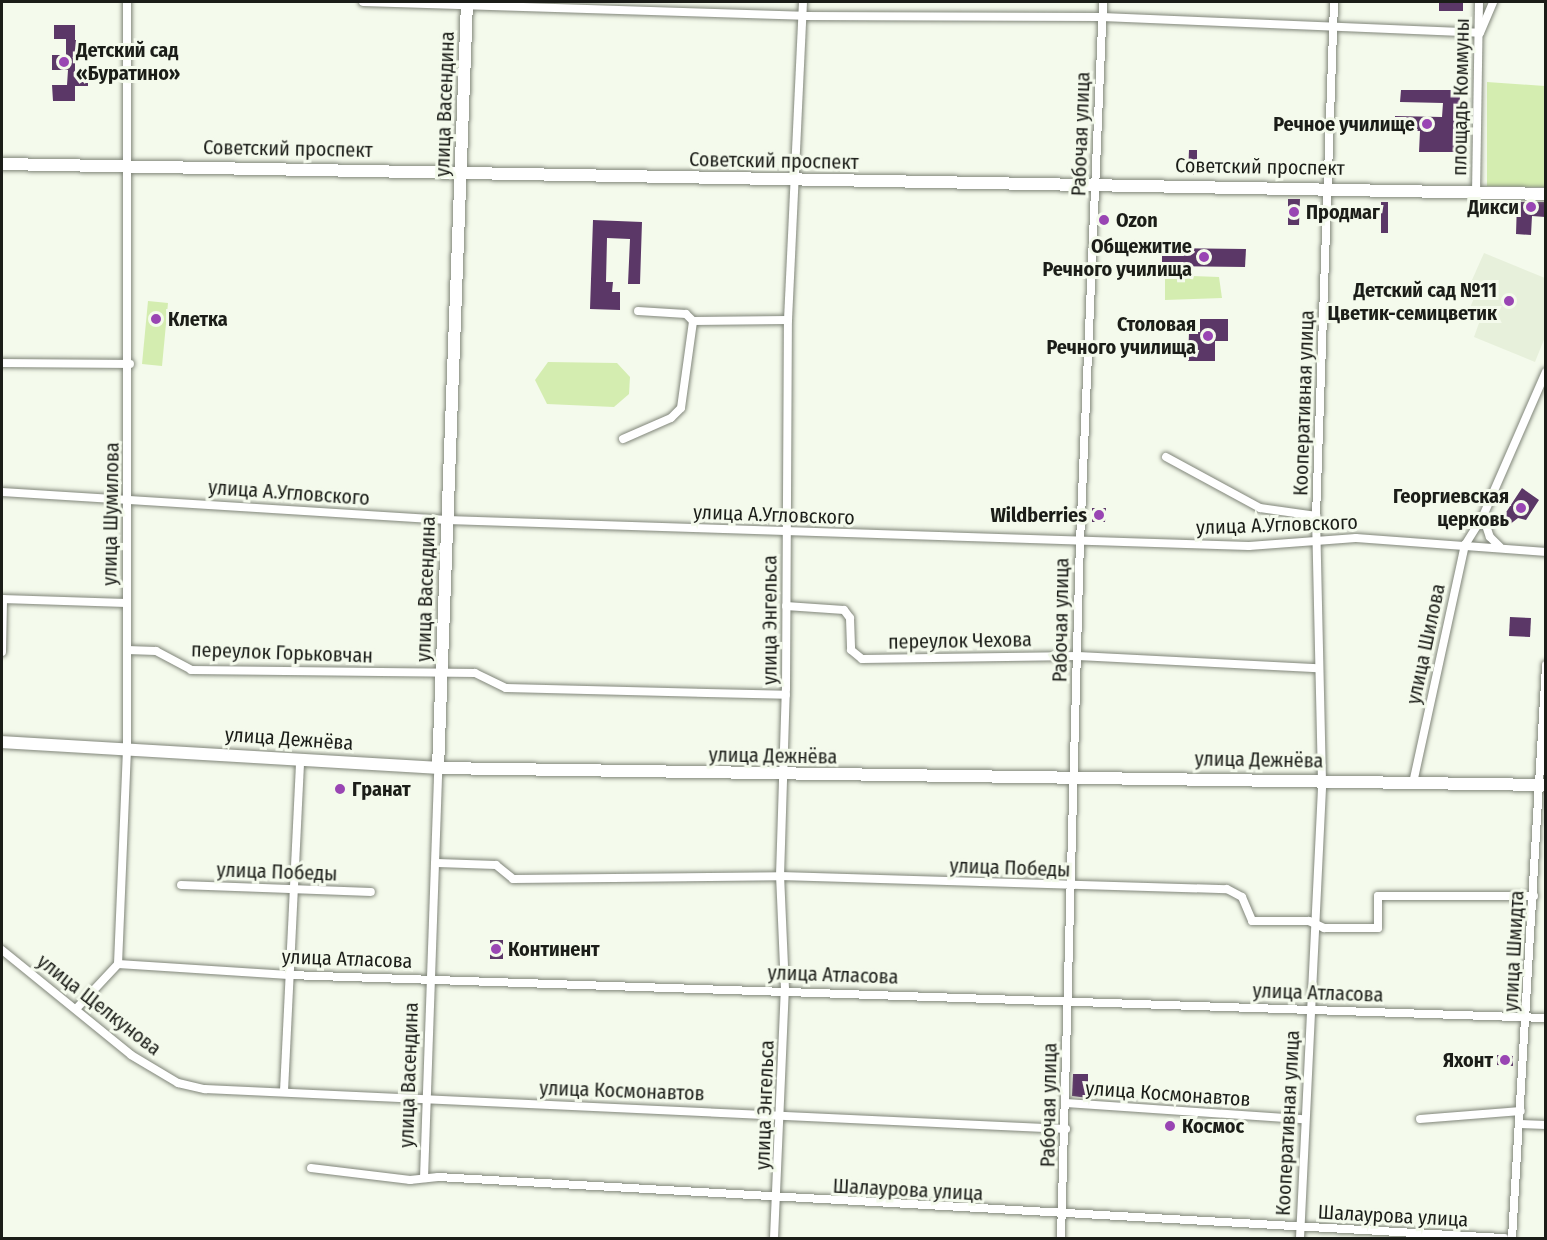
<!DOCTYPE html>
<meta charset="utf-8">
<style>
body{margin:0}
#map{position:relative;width:1547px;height:1240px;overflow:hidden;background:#f4faec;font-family:"Fira Sans Condensed",sans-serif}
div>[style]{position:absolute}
.built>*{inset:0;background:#e7f0db}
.green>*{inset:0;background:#d4edb0}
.building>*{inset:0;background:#5b3767}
.roads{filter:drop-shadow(0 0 2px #808579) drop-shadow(0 0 2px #808579)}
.street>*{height:8px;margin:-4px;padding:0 4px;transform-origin:4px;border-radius:4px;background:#fff}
.secondary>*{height:12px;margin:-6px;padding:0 6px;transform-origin:6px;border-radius:6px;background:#fff}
.dots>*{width:16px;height:16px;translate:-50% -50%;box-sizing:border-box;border:3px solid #f4faec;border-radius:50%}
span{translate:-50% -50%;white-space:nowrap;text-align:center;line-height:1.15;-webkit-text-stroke:6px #f4faec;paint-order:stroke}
.poi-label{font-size:20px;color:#1b1d18;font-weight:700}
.left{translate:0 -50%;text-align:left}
.right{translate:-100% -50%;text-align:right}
.street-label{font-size:20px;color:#1b1d18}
.frame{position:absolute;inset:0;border:3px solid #1b1d18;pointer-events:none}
</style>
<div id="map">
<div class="built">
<div style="clip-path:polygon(1484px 253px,1545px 278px,1545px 337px,1535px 362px,1474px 337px,1479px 323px,1466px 317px,1480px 284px,1472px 280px)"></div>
</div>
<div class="green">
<div style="clip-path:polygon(1487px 82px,1545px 86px,1545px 187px,1487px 186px)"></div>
<div style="clip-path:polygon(1165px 275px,1219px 277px,1222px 298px,1165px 300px)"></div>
<div style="clip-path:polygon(148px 301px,168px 303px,162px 366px,142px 364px)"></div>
<div style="clip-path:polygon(548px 362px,617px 363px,630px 377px,629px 394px,614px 407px,547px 404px,535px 380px)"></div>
</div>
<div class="building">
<div style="clip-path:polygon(1439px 2px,1463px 2px,1463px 11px,1439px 11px)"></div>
<div style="clip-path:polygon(54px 25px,75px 25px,75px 40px,89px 40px,89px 55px,75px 55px,75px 71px,88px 71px,88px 86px,75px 86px,75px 101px,53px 101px,52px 85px,67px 85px,68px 70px,52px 70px,52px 55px,66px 55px,66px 39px,54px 39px)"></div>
<div style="clip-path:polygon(1401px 90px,1460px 90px,1459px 152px,1419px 152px,1420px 131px,1395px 130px,1395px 116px,1442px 117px,1443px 103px,1400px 102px)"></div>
<div style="clip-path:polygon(1189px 150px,1197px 150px,1197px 175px,1188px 175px)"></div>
<div style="clip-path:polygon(1288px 199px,1300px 199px,1299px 225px,1288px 225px)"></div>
<div style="clip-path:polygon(1381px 202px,1388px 202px,1388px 233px,1381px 233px)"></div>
<div style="clip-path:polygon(1517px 202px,1545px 202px,1545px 217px,1532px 216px,1531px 235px,1516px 234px)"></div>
<div style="clip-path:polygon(593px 220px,642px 222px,640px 284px,628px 284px,630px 239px,607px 238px,606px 282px,613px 282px,612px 292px,620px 292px,620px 310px,590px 309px)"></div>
<div style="clip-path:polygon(1162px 248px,1246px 249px,1245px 267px,1162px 266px)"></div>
<div style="clip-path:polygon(1200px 319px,1228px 319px,1228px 341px,1215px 341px,1215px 361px,1188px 361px,1189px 332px,1200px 332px)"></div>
<div style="clip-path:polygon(1522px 488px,1539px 500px,1526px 520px,1518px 518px,1509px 525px,1503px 517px)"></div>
<div style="clip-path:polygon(1092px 508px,1106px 508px,1105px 522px,1092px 522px)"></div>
<div style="clip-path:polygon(1510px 617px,1531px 618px,1530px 637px,1509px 636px)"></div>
<div style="clip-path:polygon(490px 940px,503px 940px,503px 959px,490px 959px)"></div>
<div style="clip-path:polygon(1497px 1055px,1513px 1056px,1513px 1066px,1497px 1065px)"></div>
<div style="clip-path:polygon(1073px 1074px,1088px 1074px,1088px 1098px,1072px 1096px)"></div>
</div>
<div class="roads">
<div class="street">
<div style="left:363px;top:2px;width:440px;rotate:1.8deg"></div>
<div style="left:803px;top:16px;width:299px;rotate:0.2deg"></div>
<div style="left:1102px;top:17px;width:378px;rotate:2.4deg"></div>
<div style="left:1480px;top:33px;width:34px;rotate:-67deg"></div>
<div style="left:1476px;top:193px;width:191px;rotate:-89.1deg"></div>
<div style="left:638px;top:311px;width:48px;rotate:3.6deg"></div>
<div style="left:686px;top:314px;width:10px;rotate:45deg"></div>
<div style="left:693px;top:321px;width:95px;rotate:-0.6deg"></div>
<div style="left:2px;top:363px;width:128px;rotate:0.4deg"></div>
<div style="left:623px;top:439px;width:52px;rotate:-23.6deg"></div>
<div style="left:671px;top:418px;width:14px;rotate:-45deg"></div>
<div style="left:681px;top:408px;width:88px;rotate:-82.1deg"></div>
<div style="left:1166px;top:457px;width:107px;rotate:28.5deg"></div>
<div style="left:1260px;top:508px;width:57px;rotate:8.1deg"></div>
<div style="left:2px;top:492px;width:446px;rotate:3.6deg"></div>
<div style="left:447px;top:520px;width:802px;rotate:1.86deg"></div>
<div style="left:1249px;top:546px;width:107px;rotate:-4.3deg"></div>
<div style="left:1356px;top:538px;width:191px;rotate:4.2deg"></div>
<div style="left:1483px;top:516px;width:22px;rotate:72deg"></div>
<div style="left:1490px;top:537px;width:14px;rotate:45deg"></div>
<div style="left:2px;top:599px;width:124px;rotate:1.8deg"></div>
<div style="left:786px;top:606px;width:58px;rotate:3.9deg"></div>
<div style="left:844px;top:610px;width:10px;rotate:53deg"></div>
<div style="left:850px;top:618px;width:32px;rotate:88deg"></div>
<div style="left:851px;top:650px;width:14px;rotate:39deg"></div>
<div style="left:862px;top:659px;width:216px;rotate:-0.8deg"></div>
<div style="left:1078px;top:656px;width:240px;rotate:2.9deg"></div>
<div style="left:127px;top:650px;width:29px;rotate:2deg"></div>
<div style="left:156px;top:651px;width:40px;rotate:28deg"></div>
<div style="left:191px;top:670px;width:284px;rotate:0.6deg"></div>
<div style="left:475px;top:673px;width:34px;rotate:26deg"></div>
<div style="left:506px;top:688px;width:280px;rotate:1.4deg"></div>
<div style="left:2px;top:652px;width:53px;rotate:-88.9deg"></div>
<div style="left:1413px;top:783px;width:244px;rotate:-77.7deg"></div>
<div style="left:1465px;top:545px;width:34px;rotate:-58deg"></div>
<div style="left:1483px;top:516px;width:157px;rotate:-66.4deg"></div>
<div style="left:437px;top:863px;width:59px;rotate:1.9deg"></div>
<div style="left:496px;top:865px;width:22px;rotate:39deg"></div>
<div style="left:513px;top:879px;width:267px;rotate:-0.6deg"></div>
<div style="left:780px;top:876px;width:447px;rotate:1.7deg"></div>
<div style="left:1227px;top:889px;width:17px;rotate:28deg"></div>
<div style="left:1242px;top:897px;width:26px;rotate:67deg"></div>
<div style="left:1252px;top:921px;width:57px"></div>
<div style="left:1309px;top:921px;width:17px;rotate:25deg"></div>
<div style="left:1324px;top:928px;width:54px"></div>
<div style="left:1378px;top:928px;width:32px;rotate:-90deg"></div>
<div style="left:1378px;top:896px;width:156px"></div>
<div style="left:181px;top:885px;width:190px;rotate:2.1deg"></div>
<div style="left:2px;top:950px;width:166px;rotate:39.1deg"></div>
<div style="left:131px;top:1055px;width:55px;rotate:30.8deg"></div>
<div style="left:178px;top:1083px;width:28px;rotate:13deg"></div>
<div style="left:205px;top:1089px;width:862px;rotate:2.66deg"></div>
<div style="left:118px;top:964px;width:171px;rotate:3.7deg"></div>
<div style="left:289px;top:975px;width:1258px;rotate:1.96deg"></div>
<div style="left:76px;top:1009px;width:62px;rotate:-47deg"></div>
<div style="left:118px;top:964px;width:215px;rotate:-87.6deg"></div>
<div style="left:127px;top:749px;width:747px;rotate:-90deg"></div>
<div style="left:284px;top:1091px;width:332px;rotate:-87.2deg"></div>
<div style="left:1066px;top:1103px;width:238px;rotate:3.9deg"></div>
<div style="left:1420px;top:1119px;width:101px;rotate:-4.5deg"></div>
<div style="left:1520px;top:1124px;width:26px;rotate:2deg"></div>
<div style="left:311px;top:1168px;width:100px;rotate:6.9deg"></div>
<div style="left:410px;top:1180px;width:28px;rotate:-6deg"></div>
<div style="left:438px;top:1177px;width:1068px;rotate:3.28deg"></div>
<div style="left:424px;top:1178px;width:410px;rotate:-88deg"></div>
<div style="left:774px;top:1238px;width:249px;rotate:-87.5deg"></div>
<div style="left:785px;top:989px;width:113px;rotate:-92.5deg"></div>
<div style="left:780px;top:876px;width:187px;rotate:-88.2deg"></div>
<div style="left:786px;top:689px;width:369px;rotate:-89.7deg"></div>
<div style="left:788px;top:320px;width:318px;rotate:-87.3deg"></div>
<div style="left:1061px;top:1238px;width:696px;rotate:-88.44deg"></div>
<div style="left:1080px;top:542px;width:540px;rotate:-87.56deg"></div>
<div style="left:1300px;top:1238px;width:458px;rotate:-87.2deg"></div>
<div style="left:1322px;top:781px;width:265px;rotate:-91.3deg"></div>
<div style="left:1316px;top:516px;width:514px;rotate:-87.99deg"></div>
<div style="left:1512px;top:1238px;width:574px;rotate:-86.6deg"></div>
</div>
<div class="secondary">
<div style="left:2px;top:164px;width:1544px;rotate:1.11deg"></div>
<div style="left:2px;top:742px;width:437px;rotate:3.4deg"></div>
<div style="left:438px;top:768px;width:1108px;rotate:0.88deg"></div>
<div style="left:438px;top:768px;width:767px;rotate:-87.83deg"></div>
</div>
</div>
<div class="dots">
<div style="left:64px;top:62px;background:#9945b3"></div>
<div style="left:1427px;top:124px;background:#9945b3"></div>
<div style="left:1531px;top:207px;background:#9945b3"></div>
<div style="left:1294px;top:212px;background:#9945b3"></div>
<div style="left:1104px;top:220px;background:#9945b3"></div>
<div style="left:1204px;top:257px;background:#9945b3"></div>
<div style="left:1509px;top:301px;background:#9945b3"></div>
<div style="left:156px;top:319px;background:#9945b3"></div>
<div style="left:1208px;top:336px;background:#9945b3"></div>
<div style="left:1521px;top:508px;background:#9945b3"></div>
<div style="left:1099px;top:515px;background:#9945b3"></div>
<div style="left:340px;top:789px;background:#9945b3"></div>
<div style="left:496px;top:949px;background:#9945b3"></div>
<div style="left:1505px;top:1060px;background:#9945b3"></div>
<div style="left:1170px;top:1126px;background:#9945b3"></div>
</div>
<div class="poi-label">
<span class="left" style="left:76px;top:62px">Детский сад<br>«Буратино»</span>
<span class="right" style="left:1415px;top:124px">Речное училище</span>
<span class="right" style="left:1519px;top:207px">Дикси</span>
<span class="left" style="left:1306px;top:212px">Продмаг</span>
<span class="left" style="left:1116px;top:220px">Ozon</span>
<span class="right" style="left:1192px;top:258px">Общежитие<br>Речного училища</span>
<span class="right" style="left:1497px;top:302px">Детский сад №11<br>Цветик-семицветик</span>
<span class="left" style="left:168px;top:319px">Клетка</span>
<span class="right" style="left:1196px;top:336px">Столовая<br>Речного училища</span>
<span class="right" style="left:1509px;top:508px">Георгиевская<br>церковь</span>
<span class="right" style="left:1087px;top:515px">Wildberries</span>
<span class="left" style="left:352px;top:789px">Гранат</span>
<span class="left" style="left:508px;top:949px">Континент</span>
<span class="right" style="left:1493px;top:1060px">Яхонт</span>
<span class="left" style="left:1182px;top:1126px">Космос</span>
</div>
<div class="street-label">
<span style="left:1461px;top:97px;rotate:-89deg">площадь Коммуны</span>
<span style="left:445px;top:104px;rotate:-88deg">улица Васендина</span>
<span style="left:1081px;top:134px;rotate:-88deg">Рабочая улица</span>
<span style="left:288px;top:149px;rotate:1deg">Советский проспект</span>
<span style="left:774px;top:161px;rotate:1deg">Советский проспект</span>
<span style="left:1260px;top:167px;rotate:1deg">Советский проспект</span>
<span style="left:1304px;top:403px;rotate:-88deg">Кооперативная улица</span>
<span style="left:289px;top:493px;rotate:4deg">улица А.Угловского</span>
<span style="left:111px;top:514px;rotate:-89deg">улица Шумилова</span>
<span style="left:774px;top:515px;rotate:2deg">улица А.Угловского</span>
<span style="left:1277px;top:525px;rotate:-2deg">улица А.Угловского</span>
<span style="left:426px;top:589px;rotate:-88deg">улица Васендина</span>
<span style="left:770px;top:620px;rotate:-90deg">улица Энгельса</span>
<span style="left:1061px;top:620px;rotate:-89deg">Рабочая улица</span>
<span style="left:960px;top:641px;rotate:-1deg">переулок Чехова</span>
<span style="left:1426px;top:644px;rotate:-78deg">улица Шилова</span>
<span style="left:282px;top:653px;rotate:2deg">переулок Горьковчан</span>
<span style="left:289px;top:739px;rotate:4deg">улица Дежнёва</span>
<span style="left:773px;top:756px;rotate:1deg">улица Дежнёва</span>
<span style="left:1259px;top:760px;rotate:1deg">улица Дежнёва</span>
<span style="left:1010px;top:868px;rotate:2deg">улица Победы</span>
<span style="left:277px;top:872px;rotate:2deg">улица Победы</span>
<span style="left:1514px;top:951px;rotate:-87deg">улица Шмидта</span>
<span style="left:347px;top:959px;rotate:2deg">улица Атласова</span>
<span style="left:833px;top:975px;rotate:2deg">улица Атласова</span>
<span style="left:1318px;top:993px;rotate:2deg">улица Атласова</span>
<span style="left:99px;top:1005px;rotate:38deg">улица Щелкунова</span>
<span style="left:409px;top:1075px;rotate:-88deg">улица Васендина</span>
<span style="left:622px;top:1091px;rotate:2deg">улица Космонавтов</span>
<span style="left:1168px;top:1094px;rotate:4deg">улица Космонавтов</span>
<span style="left:765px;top:1105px;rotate:-88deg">улица Энгельса</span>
<span style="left:1049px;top:1105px;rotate:-89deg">Рабочая улица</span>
<span style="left:1288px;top:1123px;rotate:-87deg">Кооперативная улица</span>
<span style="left:908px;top:1190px;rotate:3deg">Шалаурова улица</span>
<span style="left:1393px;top:1216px;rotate:3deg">Шалаурова улица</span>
</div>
<div class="frame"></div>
</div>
